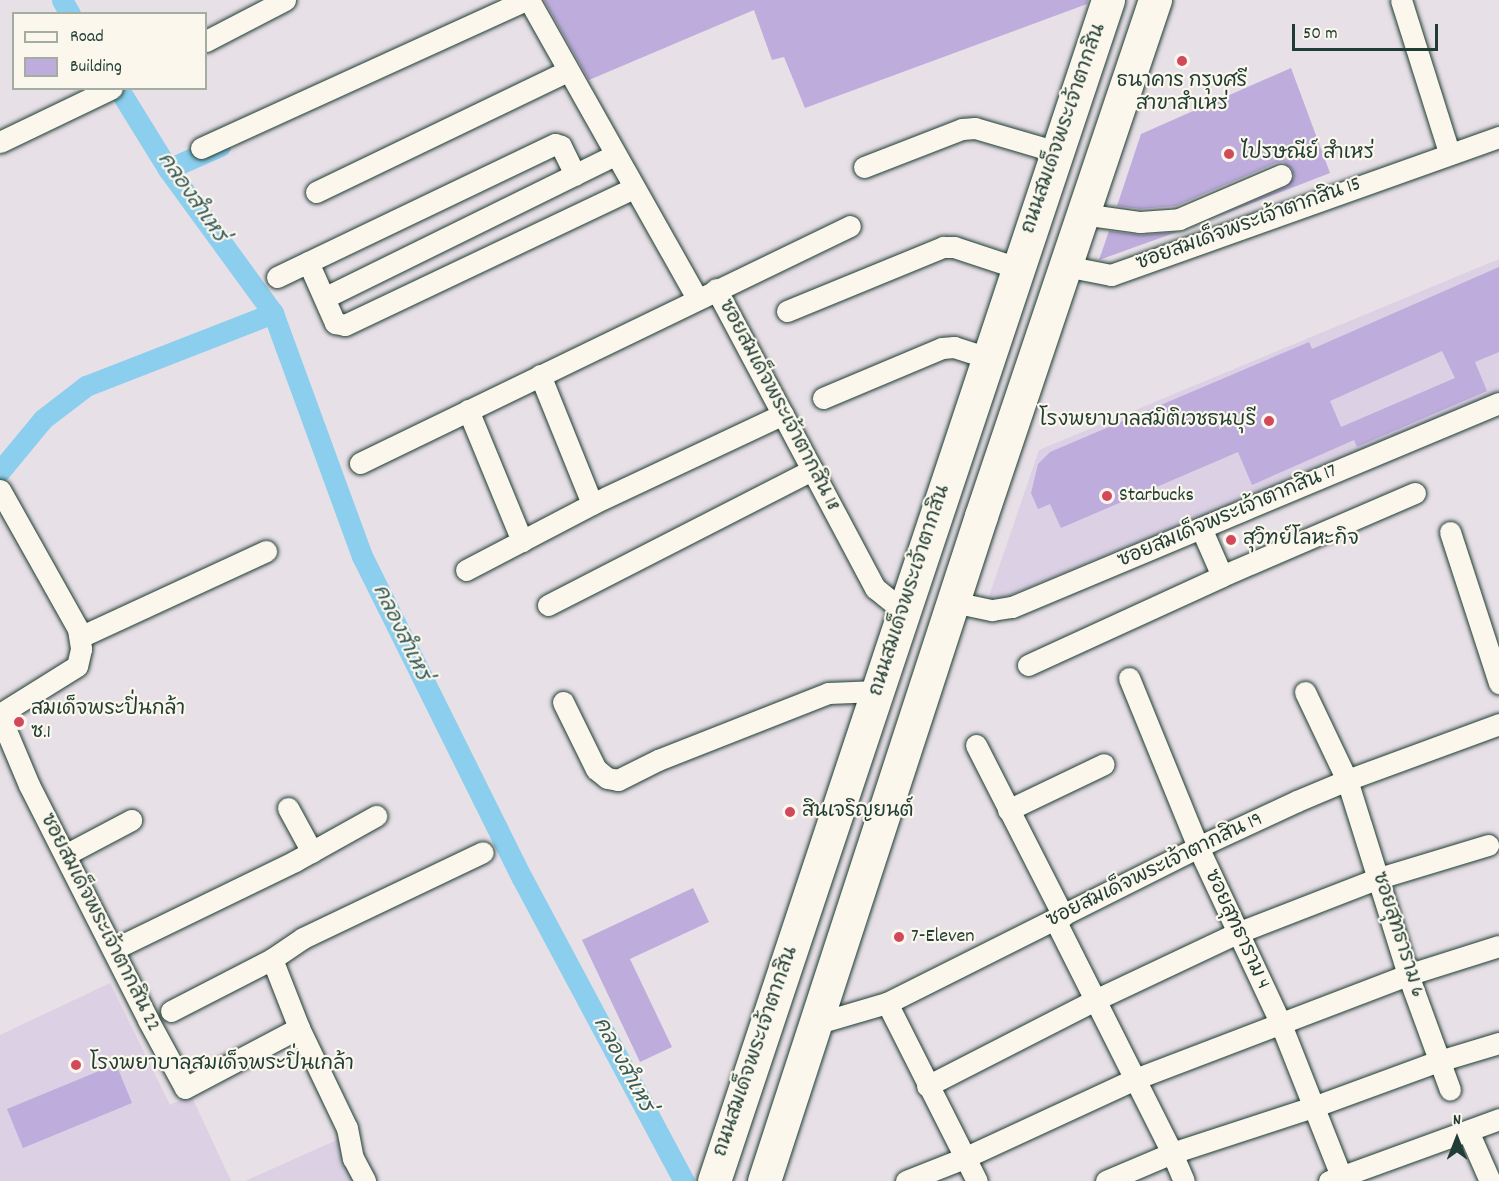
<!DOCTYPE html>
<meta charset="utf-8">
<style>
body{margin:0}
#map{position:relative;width:1499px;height:1181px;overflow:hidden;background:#e8e0e7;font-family:Dekko,"Playpen Sans Thai",sans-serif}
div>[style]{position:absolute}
.built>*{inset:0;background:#dbd0e4}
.canal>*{height:21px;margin:-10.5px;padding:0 10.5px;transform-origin:10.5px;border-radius:10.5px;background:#8bceed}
.building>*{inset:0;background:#bdacdc}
.roads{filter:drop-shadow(0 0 2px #1f3d34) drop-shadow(0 0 2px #1f3d34)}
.minor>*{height:21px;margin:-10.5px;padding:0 10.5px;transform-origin:10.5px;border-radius:10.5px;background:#fbf7ec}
.primary>*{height:33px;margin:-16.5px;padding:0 16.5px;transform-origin:16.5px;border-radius:16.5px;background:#fbf7ec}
.dots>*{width:16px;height:16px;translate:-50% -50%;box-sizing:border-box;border:3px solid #fbf7ec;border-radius:50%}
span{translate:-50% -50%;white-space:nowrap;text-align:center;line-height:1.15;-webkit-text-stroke:4.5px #fbf7ec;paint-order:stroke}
.poi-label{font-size:20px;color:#1f3d34}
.left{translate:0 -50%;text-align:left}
.right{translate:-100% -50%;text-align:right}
.street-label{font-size:20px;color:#1f3d34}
.water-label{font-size:21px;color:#355a59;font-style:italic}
.legend{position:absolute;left:12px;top:12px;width:195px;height:78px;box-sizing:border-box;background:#fbf7ec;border:2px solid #a3ada2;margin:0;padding:8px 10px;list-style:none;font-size:18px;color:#1f3d34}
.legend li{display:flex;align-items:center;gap:12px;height:30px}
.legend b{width:30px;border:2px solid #a3ada2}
.north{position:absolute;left:1427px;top:1109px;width:60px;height:60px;-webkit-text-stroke:4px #fbf7ec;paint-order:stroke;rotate:0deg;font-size:16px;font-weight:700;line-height:24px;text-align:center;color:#1f3d34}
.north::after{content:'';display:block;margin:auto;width:21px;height:27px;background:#1f3d34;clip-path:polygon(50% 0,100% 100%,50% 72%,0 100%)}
.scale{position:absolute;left:1292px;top:24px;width:146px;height:27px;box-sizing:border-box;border:3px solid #1f3d34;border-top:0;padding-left:8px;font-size:18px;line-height:21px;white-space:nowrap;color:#1f3d34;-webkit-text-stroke:4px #fbf7ec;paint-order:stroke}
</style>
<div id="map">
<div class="built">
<div style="clip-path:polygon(1499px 259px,1499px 392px,986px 605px,1039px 450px)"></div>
<div style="clip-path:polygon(110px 983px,170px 1105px,191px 1095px,231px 1181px,0 1181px,0 1035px)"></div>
<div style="clip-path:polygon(339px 1139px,358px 1181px,245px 1181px)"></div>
</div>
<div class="canal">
<div style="left:62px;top:0;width:16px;rotate:60deg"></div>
<div style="left:118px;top:88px;width:95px;rotate:58.3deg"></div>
<div style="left:168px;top:169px;width:178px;rotate:53.9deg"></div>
<div style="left:273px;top:313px;width:259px;rotate:69.9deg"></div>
<div style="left:362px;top:556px;width:360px;rotate:63.6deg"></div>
<div style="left:522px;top:878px;width:344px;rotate:61.9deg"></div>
<div style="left:168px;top:169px;width:57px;rotate:-23.9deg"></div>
<div style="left:0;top:471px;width:67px;rotate:-50.4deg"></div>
<div style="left:43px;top:419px;width:54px;rotate:-37.5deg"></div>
<div style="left:86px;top:386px;width:201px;rotate:-21.3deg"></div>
</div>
<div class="building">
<div style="clip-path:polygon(544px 0,1088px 0,1087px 4px,805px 108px,784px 57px,772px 60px,754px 10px,589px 80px)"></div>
<div style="clip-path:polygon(1291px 68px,1330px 173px,1216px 217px,1287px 186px,1294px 177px,1292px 169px,1283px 162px,1276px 163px,1176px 206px,1140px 209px,1117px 206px,1141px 134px)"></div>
<div style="clip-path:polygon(1109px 231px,1141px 235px,1177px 232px,1099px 260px)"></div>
<div style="clip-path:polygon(evenodd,1499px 267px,1499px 352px,1475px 362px,1487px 391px,1357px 447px,1354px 440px,1252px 485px,1238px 452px,1061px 528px,1050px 504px,1038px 509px,1031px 493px,1038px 464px,1050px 452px,1309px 342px,1312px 349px,1499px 267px,1442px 351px,1455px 378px,1341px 427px,1330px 401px,1442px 351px)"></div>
<div style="clip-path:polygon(693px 888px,709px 922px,630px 959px,672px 1047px,640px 1062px,582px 940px)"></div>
<div style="clip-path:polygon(116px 1064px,132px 1103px,23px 1148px,7px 1109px)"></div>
</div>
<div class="roads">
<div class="minor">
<div style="left:529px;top:0;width:342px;rotate:60.6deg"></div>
<div style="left:1401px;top:0;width:159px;rotate:72.5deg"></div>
<div style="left:206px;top:41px;width:89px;rotate:-27.4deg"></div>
<div style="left:0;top:142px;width:124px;rotate:-25.7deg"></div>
<div style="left:201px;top:148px;width:357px;rotate:-24.5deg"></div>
<div style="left:864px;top:167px;width:105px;rotate:-21.2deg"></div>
<div style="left:962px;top:129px;width:13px;rotate:-4deg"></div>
<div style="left:975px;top:128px;width:85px;rotate:16.3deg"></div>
<div style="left:316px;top:192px;width:279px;rotate:-25.7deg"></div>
<div style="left:1082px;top:214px;width:59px;rotate:7.9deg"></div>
<div style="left:1140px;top:222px;width:39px;rotate:-4deg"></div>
<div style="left:1179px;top:219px;width:111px;rotate:-23.3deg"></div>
<div style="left:308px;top:262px;width:67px;rotate:66.1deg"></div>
<div style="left:335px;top:323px;width:10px;rotate:11deg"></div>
<div style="left:345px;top:325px;width:320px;rotate:-25.4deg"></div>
<div style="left:1065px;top:266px;width:47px;rotate:11.1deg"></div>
<div style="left:1111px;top:275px;width:412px;rotate:-19.6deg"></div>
<div style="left:277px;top:277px;width:308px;rotate:-25.6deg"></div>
<div style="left:555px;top:144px;width:6px;rotate:18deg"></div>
<div style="left:561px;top:146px;width:32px;rotate:64deg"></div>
<div style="left:716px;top:289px;width:339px;rotate:62deg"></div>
<div style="left:875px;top:588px;width:38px;rotate:39deg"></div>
<div style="left:326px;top:297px;width:322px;rotate:-26.2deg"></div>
<div style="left:787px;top:311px;width:169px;rotate:-22.3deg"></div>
<div style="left:943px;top:247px;width:11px"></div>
<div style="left:954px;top:247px;width:67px;rotate:18.2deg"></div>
<div style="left:540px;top:375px;width:139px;rotate:68deg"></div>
<div style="left:823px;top:398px;width:129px;rotate:-22.8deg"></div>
<div style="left:942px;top:348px;width:12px;rotate:-5deg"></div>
<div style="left:954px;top:347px;width:35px;rotate:18deg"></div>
<div style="left:468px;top:410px;width:142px;rotate:67.6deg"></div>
<div style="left:360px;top:463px;width:544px;rotate:-25.81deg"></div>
<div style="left:0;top:490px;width:159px;rotate:60.7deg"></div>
<div style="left:78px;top:629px;width:20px;rotate:81deg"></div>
<div style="left:81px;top:649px;width:17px;rotate:103deg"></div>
<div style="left:77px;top:666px;width:91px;rotate:148.1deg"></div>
<div style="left:1201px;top:528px;width:52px;rotate:66.4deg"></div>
<div style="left:1450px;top:532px;width:159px;rotate:72deg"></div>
<div style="left:466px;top:570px;width:142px;rotate:-27.6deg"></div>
<div style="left:592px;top:504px;width:211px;rotate:-25.2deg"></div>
<div style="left:953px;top:602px;width:40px;rotate:12deg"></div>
<div style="left:992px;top:610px;width:20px;rotate:-9deg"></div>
<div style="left:1012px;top:607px;width:528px;rotate:-22.73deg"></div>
<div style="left:548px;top:605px;width:297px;rotate:-27.1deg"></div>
<div style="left:80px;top:637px;width:205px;rotate:-24.8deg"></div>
<div style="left:1028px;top:665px;width:213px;rotate:-24.6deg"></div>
<div style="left:1222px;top:576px;width:210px;rotate:-23.3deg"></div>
<div style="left:1129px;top:678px;width:183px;rotate:67.8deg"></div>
<div style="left:1198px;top:847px;width:193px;rotate:64.9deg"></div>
<div style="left:1280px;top:1022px;width:171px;rotate:68.4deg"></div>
<div style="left:1305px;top:692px;width:98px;rotate:64.5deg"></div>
<div style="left:1347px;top:780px;width:204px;rotate:72.6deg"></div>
<div style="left:1408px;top:975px;width:122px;rotate:69.9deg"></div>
<div style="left:563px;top:702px;width:75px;rotate:63.8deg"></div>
<div style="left:596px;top:769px;width:14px;rotate:39deg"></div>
<div style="left:607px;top:778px;width:11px;rotate:10deg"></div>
<div style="left:618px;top:780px;width:45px;rotate:-26.6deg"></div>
<div style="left:658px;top:760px;width:183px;rotate:-21.5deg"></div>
<div style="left:828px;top:693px;width:50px;rotate:-2.3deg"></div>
<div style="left:0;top:716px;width:75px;rotate:67.2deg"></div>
<div style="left:29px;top:785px;width:263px;rotate:63.1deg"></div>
<div style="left:148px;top:1020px;width:77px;rotate:61.4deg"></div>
<div style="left:185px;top:1088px;width:129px;rotate:-27.8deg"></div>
<div style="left:976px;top:745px;width:192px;rotate:63deg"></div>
<div style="left:288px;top:808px;width:50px;rotate:61.4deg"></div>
<div style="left:1008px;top:810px;width:106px;rotate:-25.6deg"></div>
<div style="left:65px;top:855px;width:75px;rotate:-27.9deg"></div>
<div style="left:1055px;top:920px;width:261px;rotate:63.3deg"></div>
<div style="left:1172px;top:1153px;width:30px;rotate:67deg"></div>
<div style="left:114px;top:949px;width:201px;rotate:-25.9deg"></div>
<div style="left:295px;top:861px;width:93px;rotate:-29.1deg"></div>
<div style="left:272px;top:959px;width:74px;rotate:68.6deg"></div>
<div style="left:299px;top:1028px;width:111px;rotate:64.4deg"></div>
<div style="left:347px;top:1128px;width:31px;rotate:79deg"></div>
<div style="left:353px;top:1158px;width:26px;rotate:62deg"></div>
<div style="left:887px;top:1003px;width:199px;rotate:63.2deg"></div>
<div style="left:171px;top:1011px;width:114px;rotate:-27.2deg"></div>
<div style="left:272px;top:959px;width:37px;rotate:-34deg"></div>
<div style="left:303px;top:938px;width:199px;rotate:-25.5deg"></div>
<div style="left:815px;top:1024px;width:75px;rotate:-16.3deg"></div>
<div style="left:887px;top:1003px;width:348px;rotate:-26.6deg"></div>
<div style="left:1198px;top:847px;width:109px;rotate:-24.9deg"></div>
<div style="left:1297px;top:801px;width:54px;rotate:-22.8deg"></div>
<div style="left:1347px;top:780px;width:162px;rotate:-20.2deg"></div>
<div style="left:927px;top:1086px;width:189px;rotate:-27.1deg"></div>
<div style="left:1095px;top:1000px;width:157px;rotate:-25.3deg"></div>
<div style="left:1237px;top:933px;width:152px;rotate:-21.2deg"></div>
<div style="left:1379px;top:878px;width:114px;rotate:-16.8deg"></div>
<div style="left:1468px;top:1131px;width:55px;rotate:66.3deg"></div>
<div style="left:906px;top:1181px;width:62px;rotate:-21.6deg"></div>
<div style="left:964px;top:1158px;width:188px;rotate:-24.8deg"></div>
<div style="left:1135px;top:1079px;width:294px;rotate:-20.9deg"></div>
<div style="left:1410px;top:974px;width:93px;rotate:-17.5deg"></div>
<div style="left:1106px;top:1181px;width:72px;rotate:-23deg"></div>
<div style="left:1172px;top:1153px;width:148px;rotate:-18.1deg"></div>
<div style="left:1313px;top:1107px;width:134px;rotate:-20.1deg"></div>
<div style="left:1439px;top:1061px;width:63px;rotate:-16.7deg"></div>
<div style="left:1329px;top:1181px;width:181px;rotate:-20deg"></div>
</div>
<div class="primary">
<div style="left:714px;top:1181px;width:1245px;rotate:-71.55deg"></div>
<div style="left:764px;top:1181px;width:700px;rotate:-71.93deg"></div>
<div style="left:981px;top:516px;width:545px;rotate:-71.37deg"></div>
</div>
</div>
<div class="dots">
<div style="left:1182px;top:61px;background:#d1495b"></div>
<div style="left:1229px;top:154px;background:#d1495b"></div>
<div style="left:1269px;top:421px;background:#d1495b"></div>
<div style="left:1107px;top:496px;background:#d1495b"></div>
<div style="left:1231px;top:540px;background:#d1495b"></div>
<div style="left:19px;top:722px;background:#d1495b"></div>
<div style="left:790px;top:812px;background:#d1495b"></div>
<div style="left:899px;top:937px;background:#d1495b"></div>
<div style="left:76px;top:1065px;background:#d1495b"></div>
</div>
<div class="poi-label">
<span style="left:1182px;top:94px">ธนาคาร กรุงศรี<br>สาขาสำเหร่</span>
<span class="left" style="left:1241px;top:154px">ไปรษณีย์ สำเหร่</span>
<span class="right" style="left:1256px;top:421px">โรงพยาบาลสมิติเวชธนบุรี</span>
<span class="left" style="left:1119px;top:496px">Starbucks</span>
<span class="left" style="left:1243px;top:540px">สุวิทย์โลหะกิจ</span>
<span class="left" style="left:31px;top:722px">สมเด็จพระปิ่นกล้า<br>ซ.1</span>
<span class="left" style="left:802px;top:812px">สินเจริญยนต์</span>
<span class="left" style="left:911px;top:937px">7-Eleven</span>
<span class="left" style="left:90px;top:1065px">โรงพยาบาลสมเด็จพระปิ่นเกล้า</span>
</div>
<div class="street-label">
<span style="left:1065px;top:129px;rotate:-71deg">ถนนสมเด็จพระเจ้าตากสิน</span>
<span style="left:1249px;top:225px;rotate:-20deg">ซอยสมเด็จพระเจ้าตากสิน 15</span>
<span style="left:778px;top:406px;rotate:62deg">ซอยสมเด็จพระเจ้าตากสิน 18</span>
<span style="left:1228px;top:517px;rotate:-23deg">ซอยสมเด็จพระเจ้าตากสิน 17</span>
<span style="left:911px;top:591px;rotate:-72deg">ถนนสมเด็จพระเจ้าตากสิน</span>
<span style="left:1155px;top:871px;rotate:-26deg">ซอยสมเด็จพระเจ้าตากสิน 19</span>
<span style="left:99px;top:923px;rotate:63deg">ซอยสมเด็จพระเจ้าตากสิน 22</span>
<span style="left:1236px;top:930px;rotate:65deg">ซอยสุทธาราม 4</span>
<span style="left:1397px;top:935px;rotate:72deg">ซอยสุทธาราม 6</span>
<span style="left:757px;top:1052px;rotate:-71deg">ถนนสมเด็จพระเจ้าตากสิน</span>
</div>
<div class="water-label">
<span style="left:191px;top:198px;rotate:55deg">คลองสำเหร่</span>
<span style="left:400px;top:633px;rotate:64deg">คลองสำเหร่</span>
<span style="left:622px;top:1065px;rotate:62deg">คลองสำเหร่</span>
</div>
<ul class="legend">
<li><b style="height:8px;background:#fbf7ec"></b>Road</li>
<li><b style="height:16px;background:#bdacdc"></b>Building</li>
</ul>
<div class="north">N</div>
<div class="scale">50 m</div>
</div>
